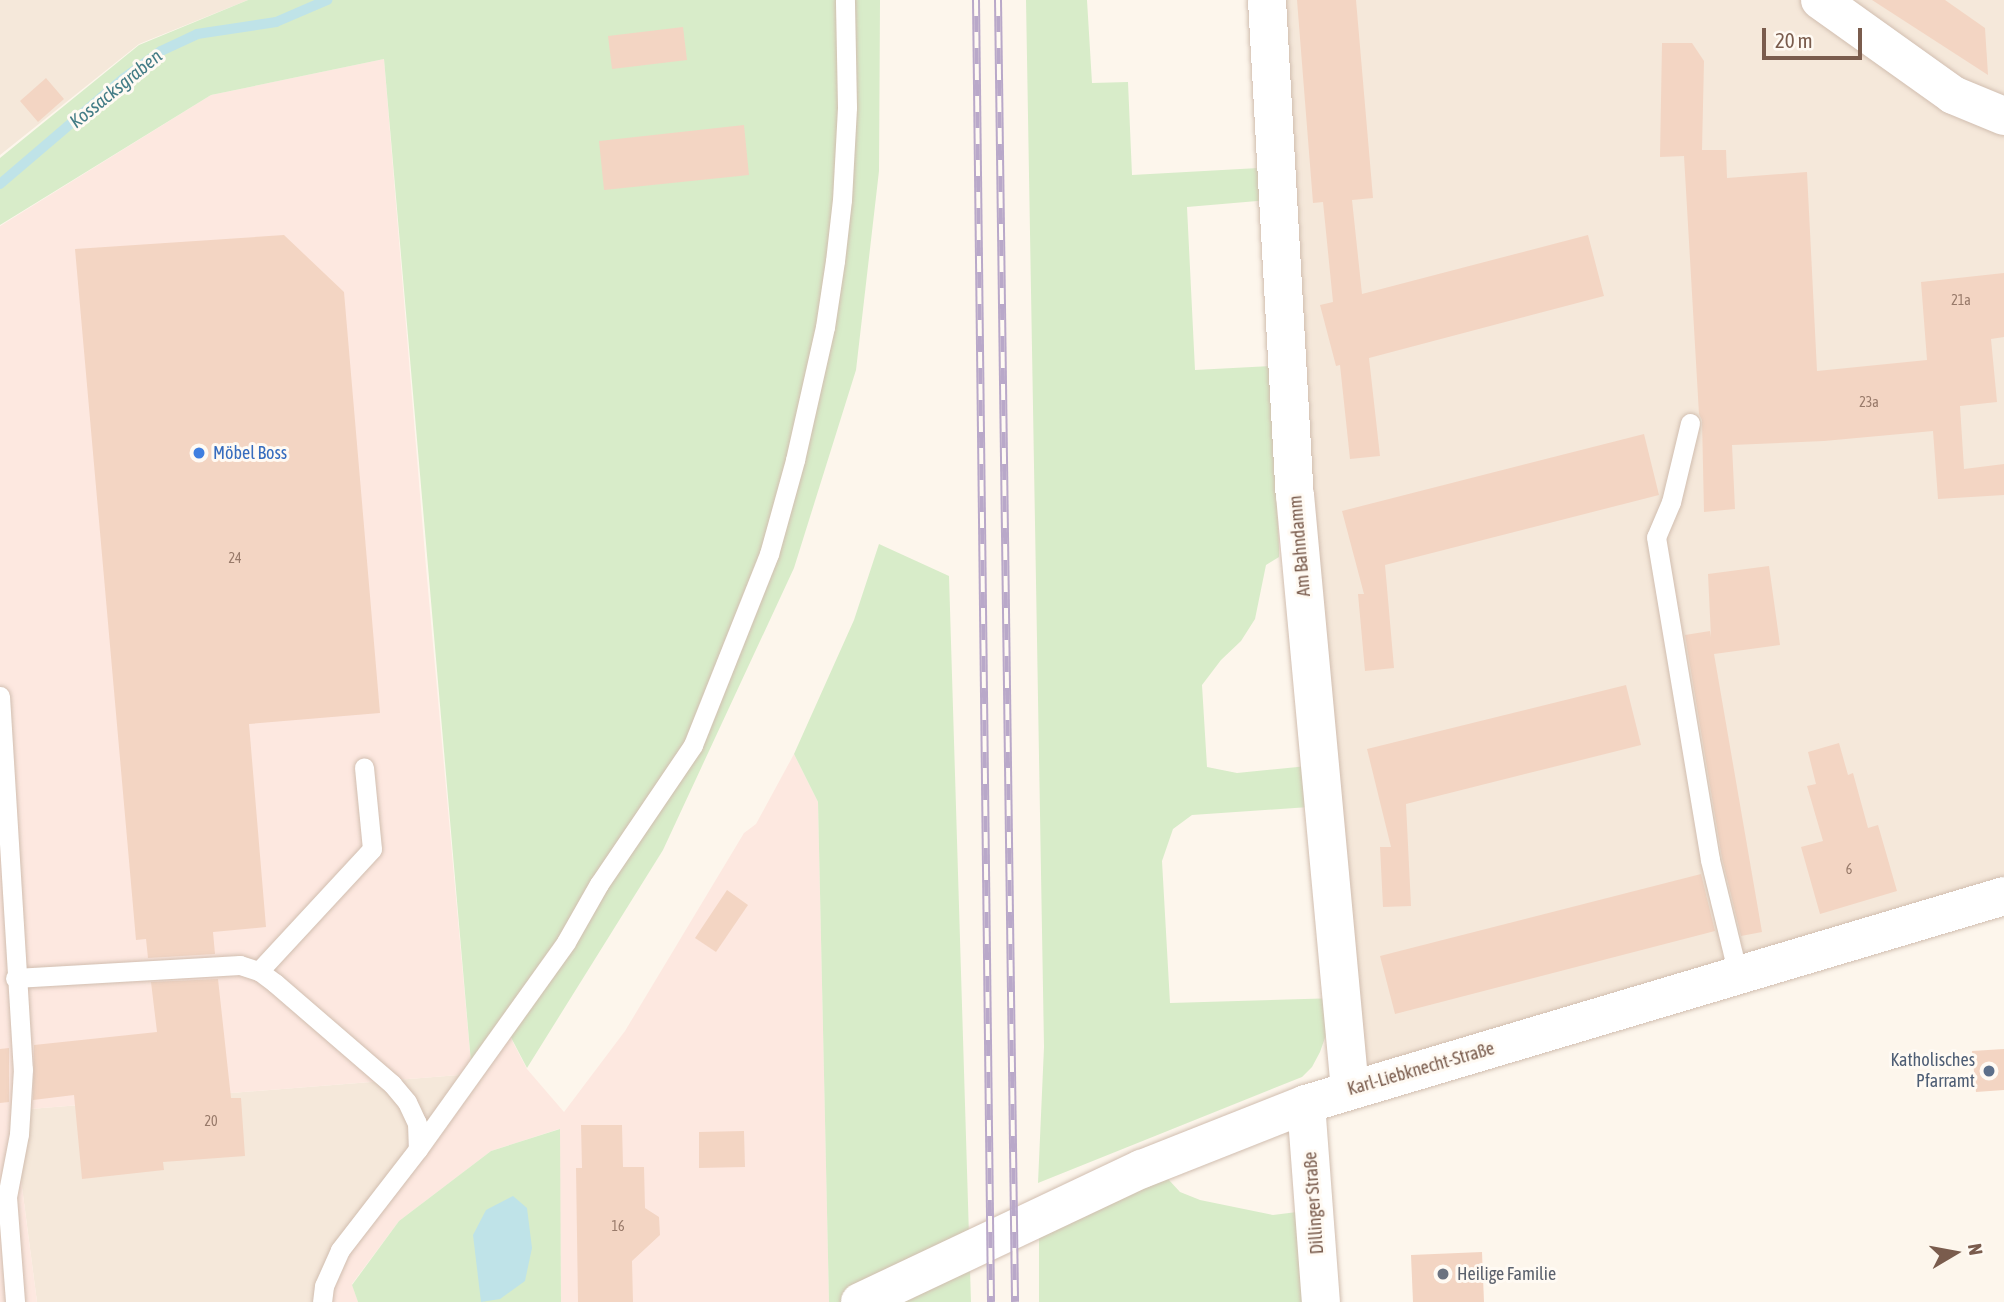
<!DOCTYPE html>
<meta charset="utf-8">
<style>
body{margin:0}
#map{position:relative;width:2004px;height:1302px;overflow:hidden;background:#fdf6ec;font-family:"Asap Condensed",sans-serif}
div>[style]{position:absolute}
.residential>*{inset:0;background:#f5e8da}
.commercial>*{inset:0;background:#fde8e0}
.green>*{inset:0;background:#d8ecc9}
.water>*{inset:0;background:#bfe3e8}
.stream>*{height:10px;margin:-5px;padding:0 5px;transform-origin:5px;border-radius:5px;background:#bfe3e8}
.building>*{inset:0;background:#f3d5c3}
.roads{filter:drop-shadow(0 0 2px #d1beb0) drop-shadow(0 0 2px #d1beb0)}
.service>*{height:19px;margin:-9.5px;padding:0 9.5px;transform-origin:9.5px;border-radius:9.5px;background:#fff}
.minor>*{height:38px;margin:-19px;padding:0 19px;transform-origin:19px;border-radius:19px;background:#fff}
.rail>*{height:8px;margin-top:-4px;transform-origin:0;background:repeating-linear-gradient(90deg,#fffaf3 0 16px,#b9a8c9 0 32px);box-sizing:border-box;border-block:2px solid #b9a8c9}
.dots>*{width:19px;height:19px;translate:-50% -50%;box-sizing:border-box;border:4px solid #fffaf3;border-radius:50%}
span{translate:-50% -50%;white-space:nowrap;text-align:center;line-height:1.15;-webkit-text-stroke:6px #fffaf3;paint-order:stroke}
.number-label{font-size:14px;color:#987a6a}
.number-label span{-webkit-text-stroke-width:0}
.shop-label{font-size:18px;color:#366cbe}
.left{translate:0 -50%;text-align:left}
.street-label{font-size:18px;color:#7a5c4d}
.service-label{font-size:18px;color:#4e5e75}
.right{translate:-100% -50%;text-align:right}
.worship-label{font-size:18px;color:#5b616d}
.water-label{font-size:19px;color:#437c86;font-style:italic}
.north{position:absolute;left:1920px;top:1218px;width:70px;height:70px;-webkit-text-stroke:5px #fffaf3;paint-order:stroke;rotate:80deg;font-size:19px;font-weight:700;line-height:28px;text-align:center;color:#7a5c4d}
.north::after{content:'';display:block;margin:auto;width:24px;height:32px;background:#7a5c4d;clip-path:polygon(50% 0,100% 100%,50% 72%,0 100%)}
.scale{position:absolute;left:1762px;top:28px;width:100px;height:32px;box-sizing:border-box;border:4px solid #7a5c4d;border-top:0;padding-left:9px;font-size:21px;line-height:24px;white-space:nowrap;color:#7a5c4d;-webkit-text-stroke:5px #fffaf3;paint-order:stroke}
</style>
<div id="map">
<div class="residential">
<div style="clip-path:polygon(0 0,248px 0,139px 44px,0 155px)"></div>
<div style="clip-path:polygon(1268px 0,2004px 0,2004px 894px,1351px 1087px)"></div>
<div style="clip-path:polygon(472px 1074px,322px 1302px,37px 1302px,19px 1164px,30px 1109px)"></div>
</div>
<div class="commercial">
<div style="clip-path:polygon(384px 59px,426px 567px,472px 1074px,505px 1027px,527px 1069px,564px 1112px,625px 1031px,744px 833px,756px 824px,794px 754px,818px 802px,829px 1302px,561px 1302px,559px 1129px,491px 1151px,399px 1221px,352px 1284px,358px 1302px,322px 1302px,324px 1286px,472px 1074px,30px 1109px,19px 1164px,37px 1302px,0 1302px,0 226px,211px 95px)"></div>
</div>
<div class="green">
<div style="clip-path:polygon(248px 0,880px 0,879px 171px,856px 370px,794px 568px,663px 850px,527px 1068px,505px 1026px,472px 1074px,384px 59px,211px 95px,0 225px,0 158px,139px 45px)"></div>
<div style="clip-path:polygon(1026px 0,1087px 0,1092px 83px,1128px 82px,1132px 175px,1278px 167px,1280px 199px,1187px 207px,1195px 370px,1271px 366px,1279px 547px,1279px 557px,1266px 565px,1255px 619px,1241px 641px,1221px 660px,1202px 685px,1207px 767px,1237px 773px,1318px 765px,1323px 806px,1192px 815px,1173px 829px,1162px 861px,1170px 1003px,1339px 998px,1320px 1052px,1312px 1067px,1302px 1077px,1038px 1183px,1044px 1047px)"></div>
<div style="clip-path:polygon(879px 544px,949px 576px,971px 1302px,829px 1302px,818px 802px,794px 754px,854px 620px)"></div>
<div style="clip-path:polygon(560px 1129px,561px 1302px,358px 1302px,352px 1285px,399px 1221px,491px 1151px)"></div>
<div style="clip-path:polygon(1157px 1167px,1180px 1192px,1200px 1200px,1273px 1215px,1329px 1208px,1334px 1302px,1039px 1302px,1039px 1226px)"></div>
</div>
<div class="water">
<div style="clip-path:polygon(513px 1196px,527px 1208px,532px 1248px,525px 1281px,500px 1299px,481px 1302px,473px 1235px,486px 1210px)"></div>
</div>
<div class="stream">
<div style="left:0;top:184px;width:163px;rotate:-40.5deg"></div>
<div style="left:124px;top:78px;width:46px;rotate:-36.1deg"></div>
<div style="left:161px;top:51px;width:40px;rotate:-25deg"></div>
<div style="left:197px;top:34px;width:80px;rotate:-8.6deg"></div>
<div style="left:276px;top:22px;width:56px;rotate:-23.3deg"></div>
</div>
<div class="building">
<div style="clip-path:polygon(1297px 0,1356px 0,1373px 198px,1352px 200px,1362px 294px,1588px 235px,1604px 296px,1369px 358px,1380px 456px,1350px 459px,1340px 365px,1336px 366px,1320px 305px,1333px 302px,1323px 202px,1313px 203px)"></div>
<div style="clip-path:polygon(1872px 0,1945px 0,1985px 28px,1988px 75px)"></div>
<div style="clip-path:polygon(683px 27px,687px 60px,612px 69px,608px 36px)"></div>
<div style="clip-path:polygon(1662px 43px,1692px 43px,1704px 61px,1702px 150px,1726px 150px,1727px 178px,1807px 172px,1817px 371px,1927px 360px,1921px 282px,2004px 273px,2004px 337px,1991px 339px,1997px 402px,1960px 406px,1964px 469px,2004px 464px,2004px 495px,1938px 499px,1933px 431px,1824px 441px,1732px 445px,1735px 509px,1704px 512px,1702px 420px,1699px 414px,1684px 156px,1660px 157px)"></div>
<div style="clip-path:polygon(46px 78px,64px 99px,38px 122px,20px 101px)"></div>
<div style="clip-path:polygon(744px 125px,749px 175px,604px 190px,599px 141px)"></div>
<div style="clip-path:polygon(284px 235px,344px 292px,380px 713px,249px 724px,266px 927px,213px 932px,215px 954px,148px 958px,146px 939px,136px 940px,75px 249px)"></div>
<div style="clip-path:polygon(1644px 434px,1659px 495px,1385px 565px,1394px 668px,1365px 671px,1358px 594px,1364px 594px,1342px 511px)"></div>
<div style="clip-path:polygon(1769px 566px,1780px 645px,1714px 654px,1762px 932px,1741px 936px,1722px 858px,1685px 635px,1710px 631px,1711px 637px,1708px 574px)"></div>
<div style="clip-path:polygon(1626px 685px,1641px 745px,1406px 804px,1411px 906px,1383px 907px,1380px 847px,1391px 847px,1367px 749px)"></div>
<div style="clip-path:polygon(1839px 743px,1848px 775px,1853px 773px,1868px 828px,1878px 825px,1897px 891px,1820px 914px,1801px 847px,1823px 841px,1807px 786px,1816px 784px,1808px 752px)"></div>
<div style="clip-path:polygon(1701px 874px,1715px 931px,1395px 1014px,1380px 956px)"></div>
<div style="clip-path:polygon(727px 890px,748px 905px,716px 952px,695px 938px)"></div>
<div style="clip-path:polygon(218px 979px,231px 1098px,241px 1098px,245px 1156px,163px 1162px,164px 1170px,82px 1179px,74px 1095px,33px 1100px,34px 1045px,157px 1032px,151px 982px)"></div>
<div style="clip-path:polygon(9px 1048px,9px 1102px,0 1103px,0 1049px)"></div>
<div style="clip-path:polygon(2004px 1049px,2004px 1090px,1976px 1092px,1972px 1051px)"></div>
<div style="clip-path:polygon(581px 1125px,622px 1125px,623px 1167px,644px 1167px,645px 1208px,659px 1217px,660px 1235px,632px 1261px,633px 1302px,578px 1302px,576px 1168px,582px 1168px)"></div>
<div style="clip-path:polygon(744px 1131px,745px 1167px,699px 1168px,699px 1132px)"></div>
<div style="clip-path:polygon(1482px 1252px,1484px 1302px,1413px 1302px,1411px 1255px)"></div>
</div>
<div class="roads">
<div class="service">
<div style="left:1690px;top:423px;width:81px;rotate:103.5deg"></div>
<div style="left:1671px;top:502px;width:38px;rotate:113deg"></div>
<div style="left:1656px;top:537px;width:327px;rotate:80.5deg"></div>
<div style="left:1710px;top:860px;width:118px;rotate:76.3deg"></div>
<div style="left:0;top:696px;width:374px;rotate:86.5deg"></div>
<div style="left:23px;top:1069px;width:65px;rotate:93.5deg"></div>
<div style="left:19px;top:1134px;width:64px;rotate:100.8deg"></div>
<div style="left:7px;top:1197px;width:105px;rotate:85.6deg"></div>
<div style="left:259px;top:971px;width:166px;rotate:-47.2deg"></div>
<div style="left:372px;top:849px;width:82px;rotate:-95.6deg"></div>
<div style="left:15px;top:978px;width:225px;rotate:-3.3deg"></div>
<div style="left:240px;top:965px;width:20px;rotate:18deg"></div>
<div style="left:259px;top:971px;width:20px;rotate:37deg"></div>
<div style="left:275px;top:983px;width:155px;rotate:40.8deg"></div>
<div style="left:392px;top:1084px;width:23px;rotate:50deg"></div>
<div style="left:407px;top:1102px;width:23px;rotate:65deg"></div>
<div style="left:417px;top:1123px;width:26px;rotate:88deg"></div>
<div style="left:418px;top:1149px;width:128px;rotate:127.7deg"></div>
<div style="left:340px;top:1250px;width:39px;rotate:114deg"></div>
<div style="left:324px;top:1286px;width:16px;rotate:97deg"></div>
<div style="left:418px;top:1149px;width:254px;rotate:-54.4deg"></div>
<div style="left:566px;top:942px;width:67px;rotate:-60.4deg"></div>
<div style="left:599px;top:884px;width:168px;rotate:-55.9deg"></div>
<div style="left:693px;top:745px;width:206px;rotate:-68.3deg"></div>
<div style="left:769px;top:554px;width:98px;rotate:-74.5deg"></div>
<div style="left:795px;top:460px;width:136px;rotate:-77.3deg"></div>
<div style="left:825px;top:327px;width:67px;rotate:-81.4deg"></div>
<div style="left:835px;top:261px;width:61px;rotate:-83.5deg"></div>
<div style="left:842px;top:200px;width:93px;rotate:-86.9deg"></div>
<div style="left:847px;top:107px;width:107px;rotate:-91.1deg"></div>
</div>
<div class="minor">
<div style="left:1267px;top:0;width:496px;rotate:86.8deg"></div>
<div style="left:1295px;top:495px;width:598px;rotate:84.72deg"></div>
<div style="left:1820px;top:0;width:163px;rotate:35.5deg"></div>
<div style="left:1953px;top:95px;width:55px;rotate:22.4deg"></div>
<div style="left:1306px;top:1104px;width:199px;rotate:85.7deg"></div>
<div style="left:860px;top:1302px;width:312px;rotate:-25.3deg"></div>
<div style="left:1142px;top:1169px;width:176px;rotate:-21.6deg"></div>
<div style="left:1306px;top:1104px;width:728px;rotate:-16.59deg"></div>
</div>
</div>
<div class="rail">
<div style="left:976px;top:0;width:1302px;rotate:89.34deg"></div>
<div style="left:998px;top:0;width:1302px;rotate:89.25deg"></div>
</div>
<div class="dots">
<div style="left:199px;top:453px;background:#3f7fe0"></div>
<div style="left:1989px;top:1071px;background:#5c6f8a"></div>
<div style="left:1443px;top:1274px;background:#6b7280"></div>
</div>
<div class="number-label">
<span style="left:1961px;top:300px">21a</span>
<span style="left:1869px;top:402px">23a</span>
<span style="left:235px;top:558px">24</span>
<span style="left:1849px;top:869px">6</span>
<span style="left:211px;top:1121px">20</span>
<span style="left:618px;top:1226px">16</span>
</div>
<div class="shop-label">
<span class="left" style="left:213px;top:453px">Möbel Boss</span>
</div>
<div class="street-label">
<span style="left:1300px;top:546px;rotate:-95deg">Am Bahndamm</span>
<span style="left:1421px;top:1069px;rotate:-16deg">Karl-Liebknecht-Straße</span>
<span style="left:1314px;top:1203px;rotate:-94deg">Dillinger Straße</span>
</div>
<div class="service-label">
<span class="right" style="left:1975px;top:1071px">Katholisches<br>Pfarramt</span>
</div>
<div class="worship-label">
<span class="left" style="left:1457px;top:1274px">Heilige Familie</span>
</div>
<div class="water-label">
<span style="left:116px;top:89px;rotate:-39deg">Kossacksgraben</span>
</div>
<div class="north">N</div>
<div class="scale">20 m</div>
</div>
